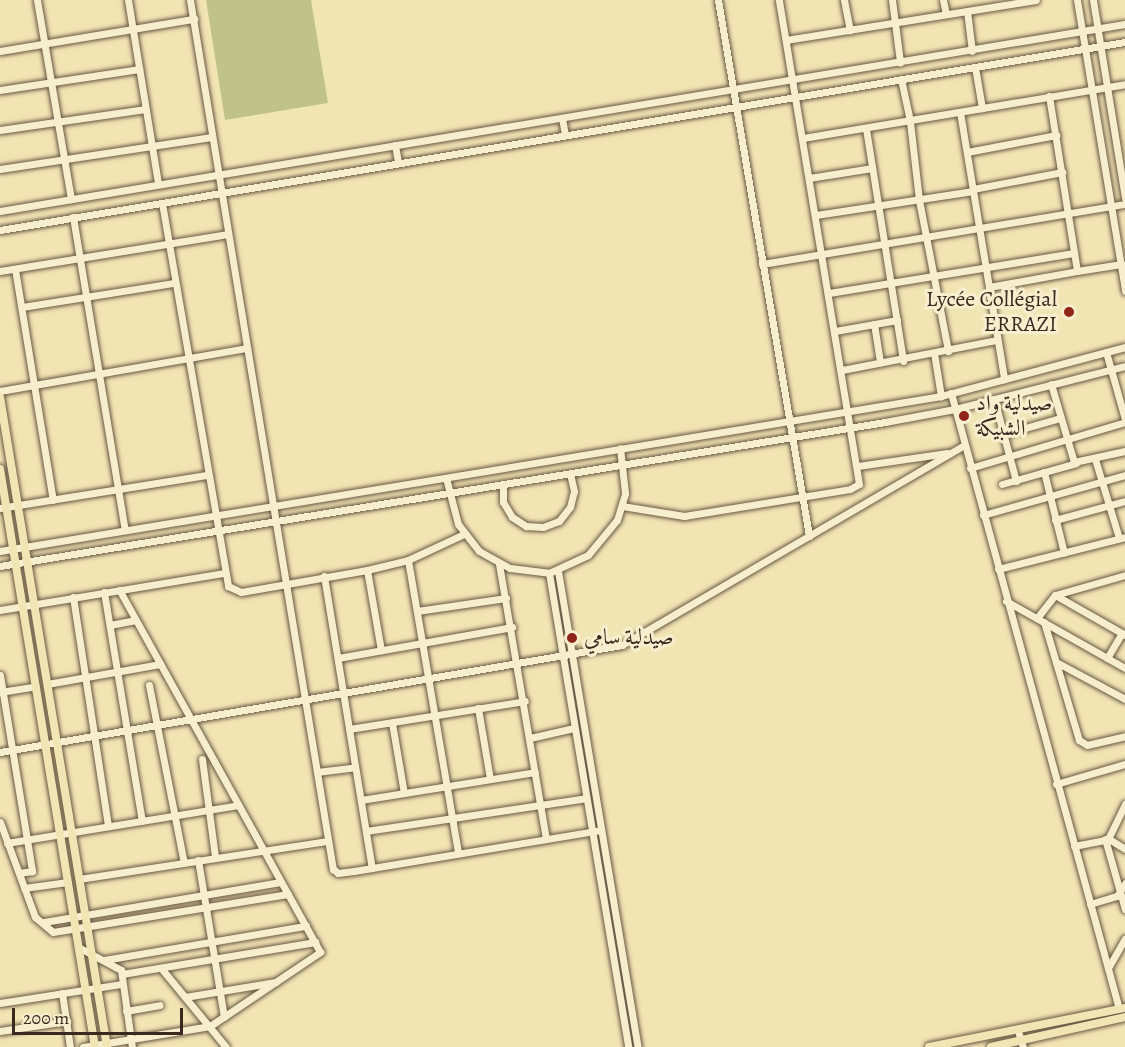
<!DOCTYPE html>
<meta charset="utf-8">
<style>
body{margin:0}
#map{position:relative;width:1125px;height:1047px;overflow:hidden;background:#f2e5b4;font-family:Alegreya,Amiri,serif}
div>[style]{position:absolute}
.green>*{inset:0;background:#bfc38a}
.roads{filter:drop-shadow(0 0 2px #685844) drop-shadow(0 0 2px #685844)}
.minor>*{height:7px;margin:-3.5px;padding:0 3.5px;transform-origin:3.5px;border-radius:3.5px;background:#f7eece}
.major>*{height:8px;margin:-4px;padding:0 4px;transform-origin:4px;border-radius:4px;background:#f2e5b4}
.dots>*{width:16px;height:16px;translate:-50% -50%;box-sizing:border-box;border:3px solid #f7eece;border-radius:50%}
span{translate:-50% -50%;white-space:nowrap;text-align:center;line-height:1.15;-webkit-text-stroke:6px #f7eece;paint-order:stroke}
.poi-label{font-size:22px;color:#3a291e}
.right{translate:-100% -50%;text-align:right}
.left{translate:0 -50%;text-align:left}
.scale{position:absolute;left:12px;top:1008px;width:171px;height:27px;box-sizing:border-box;border:3px solid #3a291e;border-top:0;padding-left:8px;font-size:18px;line-height:21px;white-space:nowrap;color:#3a291e;-webkit-text-stroke:4px #f7eece;paint-order:stroke}
</style>
<div id="map">
<div class="green">
<div style="clip-path:polygon(206px 0,311px 0,328px 103px,225px 120px)"></div>
</div>
<div class="roads">
<div class="minor">
<div style="left:37px;top:0;width:202px;rotate:80.3deg"></div>
<div style="left:128px;top:0;width:186px;rotate:80.7deg"></div>
<div style="left:190px;top:0;width:881px;rotate:80.66deg"></div>
<div style="left:333px;top:869px;width:6px;rotate:39deg"></div>
<div style="left:338px;top:873px;width:16px;rotate:-7deg"></div>
<div style="left:354px;top:871px;width:250px;rotate:-9.4deg"></div>
<div style="left:718px;top:0;width:544px;rotate:80.36deg"></div>
<div style="left:844px;top:0;width:31px;rotate:79deg"></div>
<div style="left:892px;top:0;width:63px;rotate:82.6deg"></div>
<div style="left:943px;top:0;width:14px;rotate:78deg"></div>
<div style="left:1077px;top:0;width:295px;rotate:80.6deg"></div>
<div style="left:1093px;top:0;width:201px;rotate:80.8deg"></div>
<div style="left:967px;top:11px;width:40px;rotate:82.9deg"></div>
<div style="left:786px;top:40px;width:253px;rotate:-9.1deg"></div>
<div style="left:0;top:51px;width:197px;rotate:-9.4deg"></div>
<div style="left:975px;top:67px;width:42px;rotate:80.3deg"></div>
<div style="left:901px;top:79px;width:43px;rotate:77.9deg"></div>
<div style="left:0;top:90px;width:141px;rotate:-8.6deg"></div>
<div style="left:1049px;top:96px;width:177px;rotate:80.9deg"></div>
<div style="left:1077px;top:271px;width:45px;rotate:-9deg"></div>
<div style="left:960px;top:112px;width:271px;rotate:80.6deg"></div>
<div style="left:562px;top:118px;width:17px;rotate:80deg"></div>
<div style="left:910px;top:122px;width:79px;rotate:83.4deg"></div>
<div style="left:919px;top:200px;width:154px;rotate:79.1deg"></div>
<div style="left:866px;top:129px;width:235px;rotate:80.9deg"></div>
<div style="left:0;top:130px;width:147px;rotate:-8.2deg"></div>
<div style="left:803px;top:138px;width:326px;rotate:-9.5deg"></div>
<div style="left:395px;top:145px;width:17px;rotate:80deg"></div>
<div style="left:967px;top:152px;width:91px;rotate:-10.8deg"></div>
<div style="left:0;top:169px;width:214px;rotate:-8.6deg"></div>
<div style="left:809px;top:178px;width:64px;rotate:-9deg"></div>
<div style="left:973px;top:189px;width:91px;rotate:-10.8deg"></div>
<div style="left:162px;top:203px;width:389px;rotate:80.2deg"></div>
<div style="left:228px;top:586px;width:14px;rotate:25deg"></div>
<div style="left:241px;top:592px;width:128px;rotate:-9.9deg"></div>
<div style="left:367px;top:570px;width:42px;rotate:-13.7deg"></div>
<div style="left:408px;top:560px;width:62px;rotate:-24.9deg"></div>
<div style="left:0;top:211px;width:1140px;rotate:-9.44deg"></div>
<div style="left:816px;top:215px;width:159px;rotate:-8.7deg"></div>
<div style="left:73px;top:217px;width:317px;rotate:80.6deg"></div>
<div style="left:0;top:230px;width:1141px;rotate:-9.49deg"></div>
<div style="left:762px;top:264px;width:368px;rotate:-9.4deg"></div>
<div style="left:15px;top:269px;width:234px;rotate:80.7deg"></div>
<div style="left:0;top:271px;width:231px;rotate:-9.2deg"></div>
<div style="left:989px;top:287px;width:89px;rotate:-10.3deg"></div>
<div style="left:829px;top:293px;width:248px;rotate:-9.3deg"></div>
<div style="left:22px;top:307px;width:154px;rotate:-9deg"></div>
<div style="left:874px;top:324px;width:39px;rotate:81deg"></div>
<div style="left:835px;top:331px;width:63px;rotate:-10.1deg"></div>
<div style="left:1106px;top:352px;width:70px;rotate:74.2deg"></div>
<div style="left:934px;top:353px;width:44px;rotate:80.8deg"></div>
<div style="left:842px;top:370px;width:158px;rotate:-11deg"></div>
<div style="left:1051px;top:384px;width:81px;rotate:73.6deg"></div>
<div style="left:1074px;top:462px;width:52px;rotate:-12.2deg"></div>
<div style="left:0;top:391px;width:251px;rotate:-9.9deg"></div>
<div style="left:951px;top:393px;width:638px;rotate:74.74deg"></div>
<div style="left:994px;top:399px;width:85px;rotate:75deg"></div>
<div style="left:1004px;top:434px;width:58px;rotate:-15.9deg"></div>
<div style="left:1095px;top:459px;width:83px;rotate:73.1deg"></div>
<div style="left:858px;top:466px;width:90px;rotate:-8.3deg"></div>
<div style="left:970px;top:468px;width:162px;rotate:-16.5deg"></div>
<div style="left:1044px;top:472px;width:83px;rotate:76.1deg"></div>
<div style="left:446px;top:478px;width:48px;rotate:75.4deg"></div>
<div style="left:458px;top:524px;width:34px;rotate:52deg"></div>
<div style="left:479px;top:551px;width:35px;rotate:29deg"></div>
<div style="left:510px;top:568px;width:39px;rotate:7deg"></div>
<div style="left:549px;top:573px;width:43px;rotate:-24.8deg"></div>
<div style="left:588px;top:555px;width:45px;rotate:-50.4deg"></div>
<div style="left:617px;top:520px;width:28px;rotate:-73deg"></div>
<div style="left:625px;top:493px;width:45px;rotate:-96.3deg"></div>
<div style="left:1002px;top:484px;width:77px;rotate:-15.8deg"></div>
<div style="left:503px;top:485px;width:17px;rotate:90deg"></div>
<div style="left:503px;top:502px;width:17px;rotate:59deg"></div>
<div style="left:512px;top:517px;width:17px;rotate:33deg"></div>
<div style="left:526px;top:526px;width:17px;rotate:3deg"></div>
<div style="left:543px;top:527px;width:17px;rotate:-21deg"></div>
<div style="left:559px;top:521px;width:18px;rotate:-52deg"></div>
<div style="left:570px;top:507px;width:16px;rotate:-76deg"></div>
<div style="left:574px;top:491px;width:17px;rotate:-103deg"></div>
<div style="left:622px;top:506px;width:63px;rotate:9.2deg"></div>
<div style="left:684px;top:516px;width:168px;rotate:-9.2deg"></div>
<div style="left:850px;top:489px;width:10px;rotate:-29deg"></div>
<div style="left:859px;top:484px;width:491px;rotate:-99.4deg"></div>
<div style="left:0;top:508px;width:209px;rotate:-9.1deg"></div>
<div style="left:983px;top:515px;width:148px;rotate:-15.7deg"></div>
<div style="left:1055px;top:520px;width:73px;rotate:-15.2deg"></div>
<div style="left:0;top:551px;width:954px;rotate:-9.35deg"></div>
<div style="left:941px;top:396px;width:190px;rotate:-14.9deg"></div>
<div style="left:408px;top:560px;width:297px;rotate:80.3deg"></div>
<div style="left:499px;top:564px;width:279px;rotate:80.3deg"></div>
<div style="left:0;top:566px;width:897px;rotate:-9.24deg"></div>
<div style="left:885px;top:422px;width:71px;rotate:-10.5deg"></div>
<div style="left:955px;top:409px;width:175px;rotate:-14.2deg"></div>
<div style="left:998px;top:569px;width:131px;rotate:-14.1deg"></div>
<div style="left:367px;top:570px;width:81px;rotate:80.1deg"></div>
<div style="left:558px;top:571px;width:483px;rotate:80.5deg"></div>
<div style="left:549px;top:573px;width:481px;rotate:80.5deg"></div>
<div style="left:324px;top:576px;width:296px;rotate:80.7deg"></div>
<div style="left:104px;top:592px;width:232px;rotate:80.6deg"></div>
<div style="left:1055px;top:595px;width:73px;rotate:-15.9deg"></div>
<div style="left:73px;top:597px;width:232px;rotate:81.3deg"></div>
<div style="left:1006px;top:601px;width:137px;rotate:29.4deg"></div>
<div style="left:0;top:610px;width:226px;rotate:-9.4deg"></div>
<div style="left:417px;top:611px;width:90px;rotate:-8.3deg"></div>
<div style="left:1037px;top:618px;width:29px;rotate:-52deg"></div>
<div style="left:1055px;top:595px;width:81px;rotate:29.7deg"></div>
<div style="left:1044px;top:622px;width:123px;rotate:73.5deg"></div>
<div style="left:1079px;top:740px;width:9px;rotate:32deg"></div>
<div style="left:1087px;top:745px;width:39px;rotate:-13deg"></div>
<div style="left:110px;top:625px;width:25px;rotate:-11deg"></div>
<div style="left:338px;top:658px;width:177px;rotate:-10.1deg"></div>
<div style="left:1107px;top:658px;width:29px;rotate:-59deg"></div>
<div style="left:1056px;top:662px;width:78px;rotate:28.2deg"></div>
<div style="left:0;top:675px;width:199px;rotate:80.7deg"></div>
<div style="left:32px;top:871px;width:13px;rotate:171deg"></div>
<div style="left:47px;top:684px;width:115px;rotate:-10deg"></div>
<div style="left:149px;top:685px;width:181px;rotate:78.9deg"></div>
<div style="left:0;top:692px;width:36px;rotate:-9deg"></div>
<div style="left:478px;top:708px;width:72px;rotate:80.4deg"></div>
<div style="left:392px;top:723px;width:71px;rotate:80.3deg"></div>
<div style="left:349px;top:729px;width:178px;rotate:-9deg"></div>
<div style="left:530px;top:738px;width:45px;rotate:-12.8deg"></div>
<div style="left:0;top:752px;width:631px;rotate:-9.76deg"></div>
<div style="left:622px;top:645px;width:396px;rotate:-30.3deg"></div>
<div style="left:202px;top:759px;width:99px;rotate:82.4deg"></div>
<div style="left:317px;top:772px;width:38px;rotate:-7deg"></div>
<div style="left:1056px;top:784px;width:72px;rotate:-16.2deg"></div>
<div style="left:361px;top:800px;width:176px;rotate:-9.1deg"></div>
<div style="left:0;top:822px;width:101px;rotate:69.8deg"></div>
<div style="left:35px;top:917px;width:23px;rotate:40deg"></div>
<div style="left:53px;top:932px;width:238px;rotate:-9.2deg"></div>
<div style="left:366px;top:831px;width:222px;rotate:-8.5deg"></div>
<div style="left:1105px;top:839px;width:73px;rotate:74.1deg"></div>
<div style="left:1108px;top:839px;width:39px;rotate:-64deg"></div>
<div style="left:7px;top:843px;width:234px;rotate:-9.3deg"></div>
<div style="left:1074px;top:846px;width:36px;rotate:-11deg"></div>
<div style="left:1109px;top:839px;width:19px;rotate:32deg"></div>
<div style="left:198px;top:860px;width:159px;rotate:80.6deg"></div>
<div style="left:79px;top:879px;width:252px;rotate:-8.7deg"></div>
<div style="left:24px;top:888px;width:44px;rotate:-7.8deg"></div>
<div style="left:1090px;top:904px;width:28px;rotate:-17deg"></div>
<div style="left:1117px;top:896px;width:15px;rotate:-58deg"></div>
<div style="left:44px;top:922px;width:240px;rotate:-9.6deg"></div>
<div style="left:78px;top:947px;width:49px;rotate:28.1deg"></div>
<div style="left:121px;top:970px;width:78px;rotate:81.9deg"></div>
<div style="left:104px;top:960px;width:205px;rotate:-9.6deg"></div>
<div style="left:161px;top:968px;width:102px;rotate:50.6deg"></div>
<div style="left:1108px;top:968px;width:34px;rotate:-60deg"></div>
<div style="left:122px;top:974px;width:196px;rotate:-9.4deg"></div>
<div style="left:62px;top:993px;width:55px;rotate:81.6deg"></div>
<div style="left:185px;top:997px;width:92px;rotate:-9.4deg"></div>
<div style="left:0;top:1003px;width:122px;rotate:-8.9deg"></div>
<div style="left:126px;top:1011px;width:34px;rotate:-10deg"></div>
<div style="left:0;top:1031px;width:68px;rotate:-8.5deg"></div>
<div style="left:1018px;top:1031px;width:17px;rotate:73deg"></div>
<div style="left:83px;top:1047px;width:129px;rotate:-9.4deg"></div>
<div style="left:210px;top:1026px;width:133px;rotate:-33.9deg"></div>
<div style="left:320px;top:952px;width:414px;rotate:-119deg"></div>
</div>
<div class="major">
<div style="left:0;top:397px;width:659px;rotate:80.65deg"></div>
<div style="left:0;top:469px;width:586px;rotate:80.67deg"></div>
<div style="left:929px;top:1047px;width:200px;rotate:-11.3deg"></div>
<div style="left:991px;top:1047px;width:137px;rotate:-12.6deg"></div>
</div>
</div>
<div class="dots">
<div style="left:1069px;top:312px;background:#8f2418"></div>
<div style="left:964px;top:416px;background:#8f2418"></div>
<div style="left:572px;top:638px;background:#8f2418"></div>
</div>
<div class="poi-label">
<span class="right" style="left:1057px;top:312px">Lycée Collégial<br>ERRAZI</span>
<span class="left" style="left:976px;top:416px">صيدلية واد<br>الشبيكة</span>
<span class="left" style="left:584px;top:638px">صيدلية سامي</span>
</div>
<div class="scale">200 m</div>
</div>
